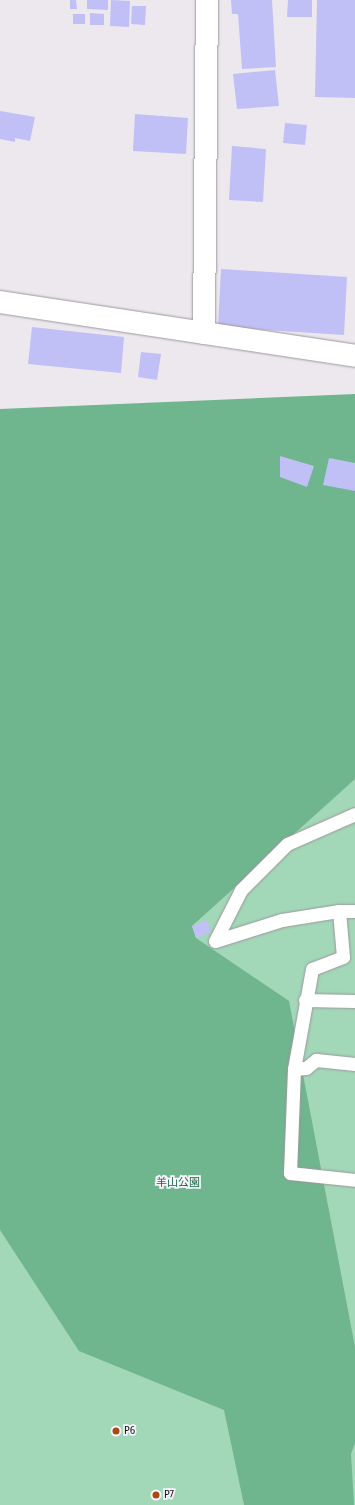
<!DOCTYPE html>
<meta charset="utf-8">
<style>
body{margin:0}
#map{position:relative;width:355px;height:1505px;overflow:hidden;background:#ece8ee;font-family:"Fira Sans Condensed","Noto Sans JP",sans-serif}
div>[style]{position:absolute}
.green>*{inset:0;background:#a2d7b7}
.forest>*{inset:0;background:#6fb58d}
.building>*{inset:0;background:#c0c0f6}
.roads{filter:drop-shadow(0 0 1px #9c989e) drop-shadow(0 0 1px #9c989e)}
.service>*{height:13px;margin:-6.5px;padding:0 6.5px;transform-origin:6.5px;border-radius:6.5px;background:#fff}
.minor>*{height:22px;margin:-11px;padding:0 11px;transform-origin:11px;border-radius:11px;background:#fff}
.dots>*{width:11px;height:11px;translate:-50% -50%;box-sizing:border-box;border:2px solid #f9f5fc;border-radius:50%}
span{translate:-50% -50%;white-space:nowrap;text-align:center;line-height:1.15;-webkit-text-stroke:3.5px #f9f5fc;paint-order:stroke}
.park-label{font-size:11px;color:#166842}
.poi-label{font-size:11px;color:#161416}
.left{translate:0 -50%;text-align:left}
</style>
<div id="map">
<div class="green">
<div style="clip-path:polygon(355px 637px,355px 1505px,0 1505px,0 861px)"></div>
</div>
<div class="forest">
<div style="clip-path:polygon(355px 394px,355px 779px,192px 926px,196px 938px,289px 1001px,355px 1347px,355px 1443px,351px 1454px,354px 1505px,244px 1505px,224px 1410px,79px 1351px,0 1230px,0 409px)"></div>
</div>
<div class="building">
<div style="clip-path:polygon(70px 0,76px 0,77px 9px,70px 9px)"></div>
<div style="clip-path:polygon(87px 0,108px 0,108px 10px,87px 9px)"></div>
<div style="clip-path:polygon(111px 0,130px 1px,129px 27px,110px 26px)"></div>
<div style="clip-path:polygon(231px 0,272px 0,276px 67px,242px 69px,238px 14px,232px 14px)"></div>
<div style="clip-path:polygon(288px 0,312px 0,312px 17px,287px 17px)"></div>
<div style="clip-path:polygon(317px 0,355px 0,355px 98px,315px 97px)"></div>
<div style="clip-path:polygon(132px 6px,146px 6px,145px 25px,131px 24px)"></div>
<div style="clip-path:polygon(90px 13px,104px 14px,104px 25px,90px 25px)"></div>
<div style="clip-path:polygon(73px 14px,85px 14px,85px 24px,73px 24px)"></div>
<div style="clip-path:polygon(275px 70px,279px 106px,237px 109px,233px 74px)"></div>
<div style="clip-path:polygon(0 111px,35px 117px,30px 141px,15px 138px,15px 142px,0 139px)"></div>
<div style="clip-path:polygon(135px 114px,188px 118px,186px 154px,133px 151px)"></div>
<div style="clip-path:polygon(285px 123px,307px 125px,305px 145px,283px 143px)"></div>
<div style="clip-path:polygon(232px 146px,266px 149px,263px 202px,229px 200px)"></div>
<div style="clip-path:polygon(221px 269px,347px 277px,344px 335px,218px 327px)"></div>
<div style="clip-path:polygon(32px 327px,124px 337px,121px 373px,28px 364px)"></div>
<div style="clip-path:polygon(141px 352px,161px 354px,157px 380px,138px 377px)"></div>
<div style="clip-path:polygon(280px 456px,314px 466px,307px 487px,280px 477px)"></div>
<div style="clip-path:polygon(329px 458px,355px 463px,355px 491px,323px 485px)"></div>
<div style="clip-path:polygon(207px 920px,211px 932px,196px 938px,192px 926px)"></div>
</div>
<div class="roads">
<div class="service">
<div style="left:355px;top:814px;width:74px;rotate:156.2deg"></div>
<div style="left:287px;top:844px;width:65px;rotate:135deg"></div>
<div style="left:241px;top:890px;width:57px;rotate:117deg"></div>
<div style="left:215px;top:941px;width:70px;rotate:-17.4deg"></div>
<div style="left:282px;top:920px;width:58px;rotate:-9deg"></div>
<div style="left:339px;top:911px;width:16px"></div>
<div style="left:339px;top:911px;width:46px;rotate:85deg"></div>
<div style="left:343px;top:957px;width:33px;rotate:159deg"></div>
<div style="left:312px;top:969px;width:102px;rotate:100.2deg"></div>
<div style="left:294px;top:1069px;width:12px;rotate:-5deg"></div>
<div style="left:306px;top:1068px;width:13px;rotate:-39deg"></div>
<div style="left:316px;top:1060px;width:39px;rotate:6deg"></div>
<div style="left:305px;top:1000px;width:50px;rotate:1.1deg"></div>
<div style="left:294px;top:1069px;width:104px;rotate:92.2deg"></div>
<div style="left:290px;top:1173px;width:65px;rotate:6.1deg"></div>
</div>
<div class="minor">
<div style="left:0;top:302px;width:359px;rotate:8.6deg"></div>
<div style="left:204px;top:333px;width:333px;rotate:-89.5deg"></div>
</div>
</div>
<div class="dots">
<div style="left:116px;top:1431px;background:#ab4810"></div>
<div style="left:156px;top:1495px;background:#ab4810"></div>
</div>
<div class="park-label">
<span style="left:178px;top:1183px">羊山公園</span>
</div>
<div class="poi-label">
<span class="left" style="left:124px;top:1431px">P6</span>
<span class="left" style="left:164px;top:1495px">P7</span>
</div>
</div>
